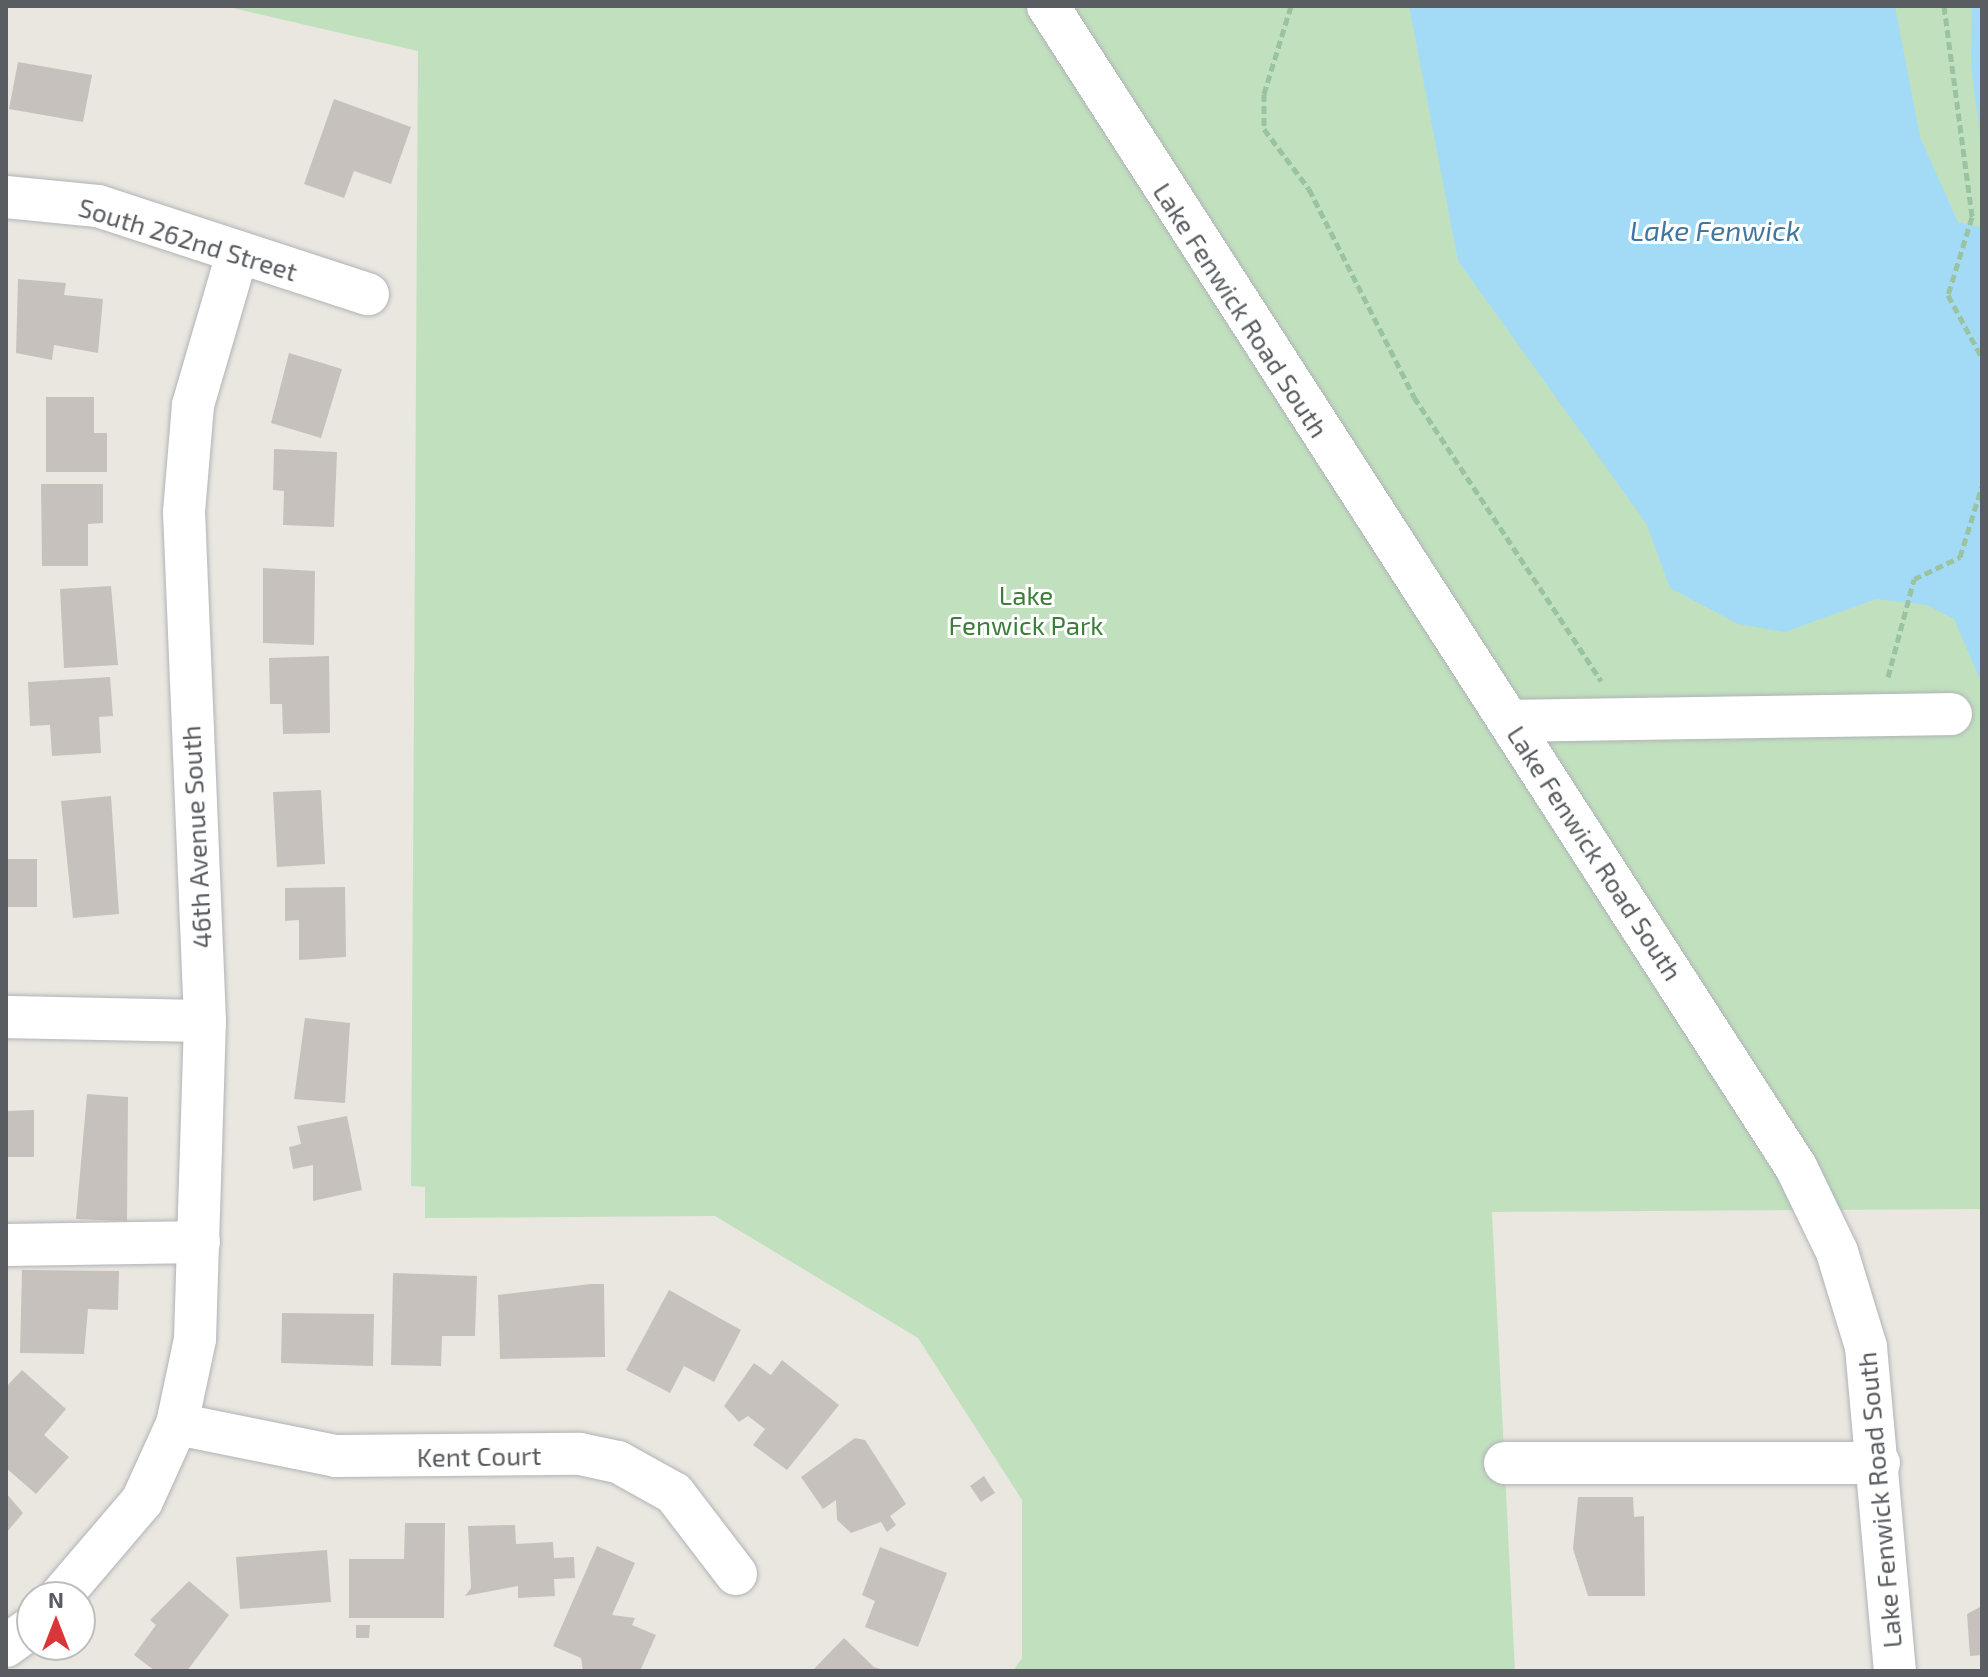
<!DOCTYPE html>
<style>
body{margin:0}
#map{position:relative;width:1988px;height:1677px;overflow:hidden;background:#eae7e0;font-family:"Exo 2",sans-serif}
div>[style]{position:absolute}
.green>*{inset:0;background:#c1e1be}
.water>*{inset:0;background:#a3dbf7}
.building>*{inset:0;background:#c6c1bd}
.path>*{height:5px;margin-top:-2.5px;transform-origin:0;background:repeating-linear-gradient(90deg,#99c3a1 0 8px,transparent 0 12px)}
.roads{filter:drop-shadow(0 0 2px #b0b3b7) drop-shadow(0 0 2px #b0b3b7)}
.minor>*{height:42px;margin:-21px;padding:0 21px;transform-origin:21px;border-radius:21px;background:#fff}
span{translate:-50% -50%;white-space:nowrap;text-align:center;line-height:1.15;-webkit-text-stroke:6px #fff;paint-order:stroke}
.street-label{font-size:26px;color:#595c60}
.park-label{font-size:26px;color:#3d7d3a}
.water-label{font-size:28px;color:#41779e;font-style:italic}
.frame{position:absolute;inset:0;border:8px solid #595c60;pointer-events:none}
.north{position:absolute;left:16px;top:1581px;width:80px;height:80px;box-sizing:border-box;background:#fff;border:2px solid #bdbebf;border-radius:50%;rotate:0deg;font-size:22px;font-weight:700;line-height:32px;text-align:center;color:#595c60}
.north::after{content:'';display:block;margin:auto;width:28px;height:36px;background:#da3639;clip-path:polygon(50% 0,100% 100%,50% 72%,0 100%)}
</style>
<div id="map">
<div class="green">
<div style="clip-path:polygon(224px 6px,1982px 6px,1982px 1209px,1492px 1212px,1515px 1671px,1013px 1671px,1022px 1658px,1022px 1500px,918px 1338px,715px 1216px,425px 1218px,425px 1187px,411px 1186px,418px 51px)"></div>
</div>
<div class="water">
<div style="clip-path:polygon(1409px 6px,1895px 6px,1920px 137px,1958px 222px,1982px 228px,1982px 684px,1954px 619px,1927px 605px,1876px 599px,1785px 632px,1738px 624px,1670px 588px,1646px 523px,1458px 261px)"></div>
<div style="clip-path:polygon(1972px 6px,1982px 6px,1982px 149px,1971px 65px)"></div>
</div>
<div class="building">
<div style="clip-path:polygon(18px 62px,92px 75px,83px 122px,9px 109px)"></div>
<div style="clip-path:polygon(334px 99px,411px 127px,391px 184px,354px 171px,344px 198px,304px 184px)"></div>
<div style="clip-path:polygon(18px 279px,66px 283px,64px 295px,103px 299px,98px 353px,54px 345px,52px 360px,16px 353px)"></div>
<div style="clip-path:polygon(289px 353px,342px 369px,321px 438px,271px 423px)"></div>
<div style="clip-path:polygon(46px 397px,94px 397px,94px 433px,107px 433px,107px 472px,46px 472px)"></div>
<div style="clip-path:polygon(274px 449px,337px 452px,334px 527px,283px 525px,284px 491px,273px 490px)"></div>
<div style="clip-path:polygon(41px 484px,103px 484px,103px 523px,88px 524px,88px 566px,42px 566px)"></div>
<div style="clip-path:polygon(263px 568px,315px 571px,314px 645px,263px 643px)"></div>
<div style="clip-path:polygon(111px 586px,118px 665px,64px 668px,60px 589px)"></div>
<div style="clip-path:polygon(329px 656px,330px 733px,283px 734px,282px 704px,270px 704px,269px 658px)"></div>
<div style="clip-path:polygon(110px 677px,113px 716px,99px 717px,101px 753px,52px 756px,50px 725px,30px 726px,28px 682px)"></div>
<div style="clip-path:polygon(321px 790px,325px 864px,277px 867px,273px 792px)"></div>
<div style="clip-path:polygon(111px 796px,119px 914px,73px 918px,61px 801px)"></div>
<div style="clip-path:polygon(6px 859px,37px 859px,37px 907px,6px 907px)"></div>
<div style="clip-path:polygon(345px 887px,346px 957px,299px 960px,299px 920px,285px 921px,285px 888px)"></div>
<div style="clip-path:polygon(305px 1018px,350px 1023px,345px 1103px,294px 1099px)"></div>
<div style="clip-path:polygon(87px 1094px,128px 1097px,127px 1221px,76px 1219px)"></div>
<div style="clip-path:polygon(34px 1110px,34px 1157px,6px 1157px,6px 1111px)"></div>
<div style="clip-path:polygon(347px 1116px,362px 1190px,313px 1201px,313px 1165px,293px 1169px,289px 1147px,301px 1144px,297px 1126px)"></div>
<div style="clip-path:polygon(22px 1270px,119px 1271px,118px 1310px,88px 1309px,84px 1354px,20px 1353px)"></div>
<div style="clip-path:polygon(393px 1273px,477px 1276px,475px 1336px,442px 1336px,441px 1366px,391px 1365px)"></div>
<div style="clip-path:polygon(591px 1284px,604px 1284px,605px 1357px,500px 1359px,498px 1295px)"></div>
<div style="clip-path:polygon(669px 1290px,741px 1330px,714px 1382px,684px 1366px,670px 1393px,626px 1370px)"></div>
<div style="clip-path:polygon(282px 1313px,374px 1314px,373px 1366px,281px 1363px)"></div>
<div style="clip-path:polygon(782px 1360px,839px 1405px,787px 1470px,753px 1445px,765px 1429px,748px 1416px,739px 1422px,724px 1406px,754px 1363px,771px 1375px)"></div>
<div style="clip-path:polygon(22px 1370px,66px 1409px,44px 1435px,69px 1457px,36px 1494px,6px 1468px,6px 1387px)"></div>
<div style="clip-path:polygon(855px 1438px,865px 1440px,906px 1504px,890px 1516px,896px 1525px,887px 1532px,881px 1522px,851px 1533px,837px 1520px,836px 1500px,823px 1509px,801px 1477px)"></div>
<div style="clip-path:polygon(984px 1476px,995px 1493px,981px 1502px,970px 1486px)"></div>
<div style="clip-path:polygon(6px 1493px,23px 1513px,6px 1533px)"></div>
<div style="clip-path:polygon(1578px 1497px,1633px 1497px,1634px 1517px,1644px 1516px,1645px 1596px,1588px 1596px,1573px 1549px)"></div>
<div style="clip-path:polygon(405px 1523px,445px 1523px,444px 1618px,349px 1618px,349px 1559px,404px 1559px)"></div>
<div style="clip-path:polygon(515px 1525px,516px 1544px,553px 1542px,554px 1558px,574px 1557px,575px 1578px,554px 1579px,555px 1596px,518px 1598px,518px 1586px,465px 1596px,471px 1588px,468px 1526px)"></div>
<div style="clip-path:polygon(597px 1546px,635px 1563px,612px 1615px,635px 1618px,632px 1625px,656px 1635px,640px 1671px,583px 1671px,581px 1658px,553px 1646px)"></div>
<div style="clip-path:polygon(880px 1547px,947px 1573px,918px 1647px,865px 1627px,875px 1601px,862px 1595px)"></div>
<div style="clip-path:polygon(327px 1550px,331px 1602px,240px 1609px,236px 1557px)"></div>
<div style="clip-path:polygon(189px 1581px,229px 1615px,187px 1671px,155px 1671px,134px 1655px,156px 1625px,150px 1620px)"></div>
<div style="clip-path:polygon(1982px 1606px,1982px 1655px,1970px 1656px,1967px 1614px)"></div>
<div style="clip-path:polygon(356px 1625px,370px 1625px,369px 1638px,356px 1638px)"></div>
<div style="clip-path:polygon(844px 1638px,874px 1667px,887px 1671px,812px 1671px)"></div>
</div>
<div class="path">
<div style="left:1291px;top:6px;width:92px;rotate:107.1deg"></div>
<div style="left:1264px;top:94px;width:35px;rotate:90deg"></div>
<div style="left:1264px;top:129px;width:75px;rotate:53.1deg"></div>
<div style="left:1309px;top:189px;width:233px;rotate:63.2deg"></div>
<div style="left:1414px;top:397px;width:340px;rotate:56.6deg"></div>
<div style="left:1944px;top:6px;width:213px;rotate:82.4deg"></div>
<div style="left:1972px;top:217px;width:82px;rotate:107.1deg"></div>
<div style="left:1948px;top:295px;width:72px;rotate:61.6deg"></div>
<div style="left:1888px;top:677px;width:101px;rotate:-75.1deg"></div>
<div style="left:1914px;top:579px;width:51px;rotate:-25.6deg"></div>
<div style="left:1960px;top:557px;width:74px;rotate:-72.8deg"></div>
</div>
<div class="roads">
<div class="minor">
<div style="left:1048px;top:6px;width:1381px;rotate:57.21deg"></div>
<div style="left:1796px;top:1167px;width:94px;rotate:64.2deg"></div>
<div style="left:1837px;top:1252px;width:99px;rotate:73deg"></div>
<div style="left:1866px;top:1347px;width:325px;rotate:84.9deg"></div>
<div style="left:6px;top:197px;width:92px;rotate:5.6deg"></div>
<div style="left:98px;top:206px;width:284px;rotate:18.1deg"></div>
<div style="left:1509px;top:721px;width:442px;rotate:-0.9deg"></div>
<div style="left:6px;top:1017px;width:199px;rotate:1.2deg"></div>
<div style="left:6px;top:1245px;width:193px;rotate:-0.9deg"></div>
<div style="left:177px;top:1424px;width:162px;rotate:11.4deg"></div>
<div style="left:336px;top:1456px;width:244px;rotate:-0.5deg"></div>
<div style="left:580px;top:1454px;width:39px;rotate:12deg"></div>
<div style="left:618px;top:1462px;width:64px;rotate:29deg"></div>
<div style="left:674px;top:1493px;width:102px;rotate:52.6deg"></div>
<div style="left:1505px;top:1463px;width:374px"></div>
<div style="left:60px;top:1597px;width:126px;rotate:-49.5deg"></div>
<div style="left:142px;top:1501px;width:85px;rotate:-65.6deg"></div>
<div style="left:177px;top:1424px;width:87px;rotate:-78deg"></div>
<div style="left:195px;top:1339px;width:318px;rotate:-88.2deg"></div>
<div style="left:205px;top:1021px;width:509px;rotate:-92.36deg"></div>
<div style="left:184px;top:512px;width:107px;rotate:-85.2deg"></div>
<div style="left:193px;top:405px;width:156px;rotate:-73.7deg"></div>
<div style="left:6px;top:1646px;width:32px;rotate:-36deg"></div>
</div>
</div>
<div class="street-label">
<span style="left:188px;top:239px;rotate:17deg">South 262nd Street</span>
<span style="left:1241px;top:310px;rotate:57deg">Lake Fenwick Road South</span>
<span style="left:196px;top:837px;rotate:-93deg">46th Avenue South</span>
<span style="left:1595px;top:853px;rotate:57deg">Lake Fenwick Road South</span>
<span style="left:479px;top:1456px;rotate:-1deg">Kent Court</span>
<span style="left:1879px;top:1500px;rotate:-95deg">Lake Fenwick Road South</span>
</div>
<div class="park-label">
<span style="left:1026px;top:610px">Lake<br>Fenwick Park</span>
</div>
<div class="water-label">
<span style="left:1715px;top:230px">Lake Fenwick</span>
</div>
<div class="frame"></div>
<div class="north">N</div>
</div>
